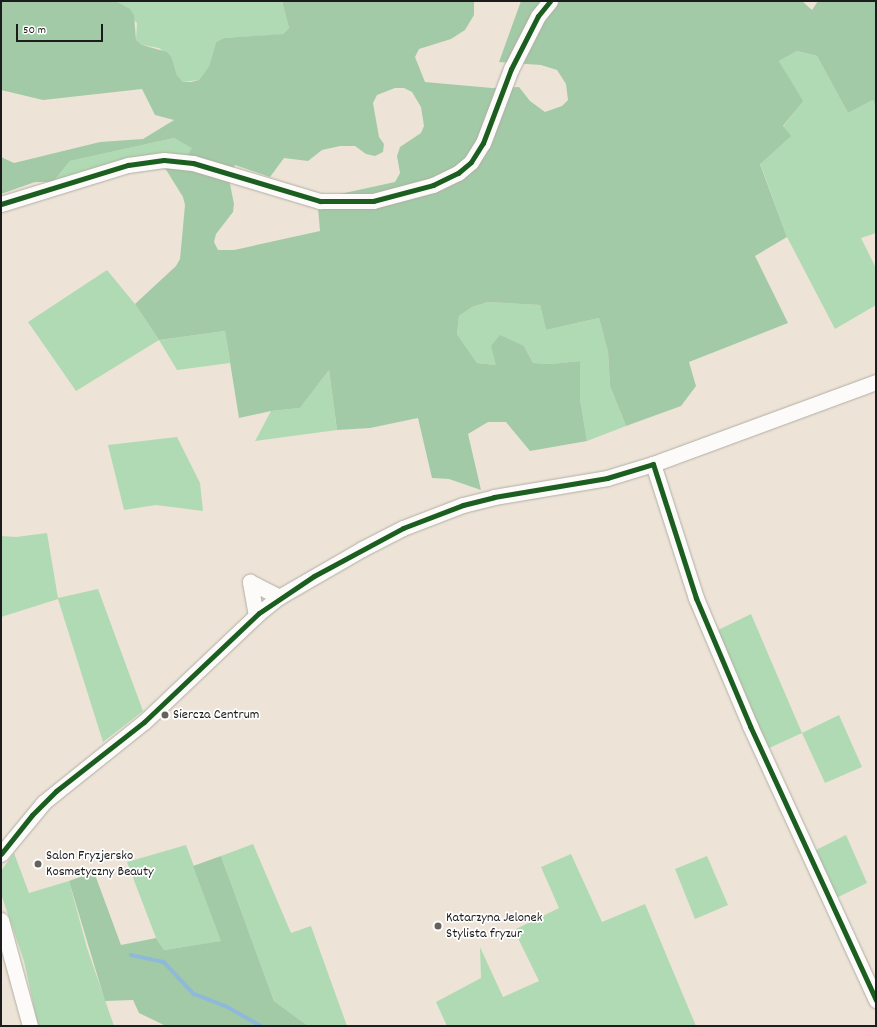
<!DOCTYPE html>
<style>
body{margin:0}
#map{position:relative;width:877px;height:1027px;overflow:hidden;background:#ede4d7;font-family:Dekko,sans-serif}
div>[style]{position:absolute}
.green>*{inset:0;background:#b0dab3}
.forest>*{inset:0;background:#a3caa6}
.stream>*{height:3.5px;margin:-1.75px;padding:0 1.75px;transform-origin:1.75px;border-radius:1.75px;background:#8fb9d9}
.roads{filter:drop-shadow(0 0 1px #b2ada5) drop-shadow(0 0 1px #b2ada5)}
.minor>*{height:15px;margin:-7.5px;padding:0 7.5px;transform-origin:7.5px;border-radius:7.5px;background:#fcfbf9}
.cycleway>*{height:5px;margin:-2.5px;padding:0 2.5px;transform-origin:2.5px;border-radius:2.5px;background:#1b5e20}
.dots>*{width:11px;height:11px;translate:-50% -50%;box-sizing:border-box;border:2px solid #fff;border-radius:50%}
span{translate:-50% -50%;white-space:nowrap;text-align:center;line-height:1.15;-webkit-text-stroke:3.5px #fff;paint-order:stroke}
.poi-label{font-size:14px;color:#1c1c1c}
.left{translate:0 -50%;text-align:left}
.frame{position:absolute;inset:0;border:2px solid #1c1c1c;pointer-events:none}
.scale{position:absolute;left:16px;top:24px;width:87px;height:18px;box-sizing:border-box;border:2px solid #1c1c1c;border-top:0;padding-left:5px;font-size:12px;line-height:14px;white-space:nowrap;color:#1c1c1c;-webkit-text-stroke:3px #fff;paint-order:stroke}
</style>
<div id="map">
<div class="green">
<div style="clip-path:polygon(113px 1px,282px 1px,289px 28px,283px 34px,275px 35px,224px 38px,216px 42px,209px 66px,199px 80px,183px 82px,177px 75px,172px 58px,159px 48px,142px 45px,136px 40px,137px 23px)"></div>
<div style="clip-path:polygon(797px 51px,817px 56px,848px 113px,873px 100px,876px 108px,876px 233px,861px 238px,876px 268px,876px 305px,835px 329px,787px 237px,760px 163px,790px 136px,783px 127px,802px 101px,779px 61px)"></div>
<div style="clip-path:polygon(174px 138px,193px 148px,187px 156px,53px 182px,70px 161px)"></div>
<div style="clip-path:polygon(107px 270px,135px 304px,159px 340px,225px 331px,230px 363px,177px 370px,159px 340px,76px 391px,28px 322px)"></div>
<div style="clip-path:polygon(488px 302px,540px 305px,546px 330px,599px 318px,608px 352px,610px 386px,626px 426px,587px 441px,580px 399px,580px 361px,551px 364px,533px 363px,524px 346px,496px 365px,477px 363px,457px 334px,459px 316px,472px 307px)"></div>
<div style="clip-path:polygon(329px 370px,337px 430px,255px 441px,271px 411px,300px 408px)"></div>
<div style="clip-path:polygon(177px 437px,200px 483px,203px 511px,156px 505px,124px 510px,108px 445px)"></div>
<div style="clip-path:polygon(47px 533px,58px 598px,98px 589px,143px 711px,103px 742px,58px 599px,1px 617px,1px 536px,16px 537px)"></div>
<div style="clip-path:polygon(751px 614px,802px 733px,839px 715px,862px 767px,825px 783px,802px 733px,767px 749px,714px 632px)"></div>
<div style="clip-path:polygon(846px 835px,867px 883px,834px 899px,812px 852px)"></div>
<div style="clip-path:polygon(253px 844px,291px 933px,311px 926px,347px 1026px,308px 1026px,274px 1001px,221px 856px)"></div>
<div style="clip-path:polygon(186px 845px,222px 941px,164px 950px,156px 938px,127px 862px)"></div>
<div style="clip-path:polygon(14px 853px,29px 893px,69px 881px,87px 948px,114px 1026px,38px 1026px,24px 961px,1px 894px,1px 871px)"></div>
<div style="clip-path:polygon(571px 854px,602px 922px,645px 904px,696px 1026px,447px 1026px,436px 1002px,481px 978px,480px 947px,503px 997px,539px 981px,514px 930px,559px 908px,541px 867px)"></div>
<div style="clip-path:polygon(707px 856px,728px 905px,695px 919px,675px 869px)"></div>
</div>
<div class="forest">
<div style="clip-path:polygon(evenodd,1px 1px,115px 1px,130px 9px,134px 15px,136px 40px,142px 45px,167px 52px,172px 58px,177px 75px,183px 82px,191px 82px,199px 80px,209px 66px,216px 42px,224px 38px,283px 34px,289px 28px,282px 1px,474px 1px,474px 15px,465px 30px,451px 39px,419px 49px,415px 57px,425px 82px,492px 88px,519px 87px,530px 101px,545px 112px,562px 106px,568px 100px,566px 84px,557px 70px,541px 65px,499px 62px,521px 1px,802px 1px,812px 10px,818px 1px,876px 1px,876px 108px,873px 100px,848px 113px,817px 56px,797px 51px,779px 61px,803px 101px,783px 126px,791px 136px,760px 164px,787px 237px,755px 256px,788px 323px,689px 362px,696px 386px,681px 406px,626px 426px,610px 386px,608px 352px,599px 318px,546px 330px,540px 305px,488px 302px,472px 307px,459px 316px,457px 334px,477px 363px,496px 365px,491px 346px,500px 335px,524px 346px,533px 363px,551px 364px,580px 361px,580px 399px,587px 441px,530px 451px,506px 422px,488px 422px,468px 434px,481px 490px,449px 479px,432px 478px,418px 418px,370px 428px,337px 430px,329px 370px,300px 408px,271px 411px,239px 418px,225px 331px,159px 340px,135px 304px,176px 266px,180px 259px,185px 205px,183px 197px,165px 168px,166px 154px,187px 156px,192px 148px,174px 138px,70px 161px,53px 182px,35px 182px,1px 194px,1px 157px,14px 163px,100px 142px,143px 139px,174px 120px,155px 115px,142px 89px,43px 100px,1px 90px,1px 1px,395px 88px,404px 88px,412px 92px,421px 107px,424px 126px,421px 133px,400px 147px,397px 156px,400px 173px,395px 182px,326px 197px,318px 208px,320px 231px,234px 250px,218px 250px,214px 242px,216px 234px,233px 212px,234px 204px,229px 179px,235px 165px,270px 177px,284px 158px,308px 161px,322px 150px,340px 146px,355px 146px,366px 154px,375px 156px,383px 152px,384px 144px,379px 137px,373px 103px,377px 95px,395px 88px)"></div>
<div style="clip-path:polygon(221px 856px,274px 1001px,308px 1026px,166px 1026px,139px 1013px,133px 1000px,105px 1001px,69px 881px,94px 872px,121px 945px,156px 938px,164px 950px,221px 941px,193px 866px)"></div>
</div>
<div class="stream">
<div style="left:131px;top:955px;width:34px;rotate:12deg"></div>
<div style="left:164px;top:962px;width:44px;rotate:46.8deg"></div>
<div style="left:194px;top:994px;width:34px;rotate:21deg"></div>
<div style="left:226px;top:1006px;width:40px;rotate:29.7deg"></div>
</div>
<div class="roads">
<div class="minor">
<div style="left:1px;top:204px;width:133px;rotate:-17.1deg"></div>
<div style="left:128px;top:165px;width:36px;rotate:-8deg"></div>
<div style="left:164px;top:160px;width:29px;rotate:6deg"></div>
<div style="left:193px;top:163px;width:133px;rotate:16.7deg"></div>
<div style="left:320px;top:201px;width:53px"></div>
<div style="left:373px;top:201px;width:62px;rotate:-14.9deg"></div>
<div style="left:433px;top:185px;width:28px;rotate:-26deg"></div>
<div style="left:458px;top:173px;width:17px;rotate:-40deg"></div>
<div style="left:471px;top:162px;width:22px;rotate:-58deg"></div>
<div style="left:483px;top:143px;width:79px;rotate:-69.3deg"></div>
<div style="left:511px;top:69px;width:59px;rotate:-63deg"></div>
<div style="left:538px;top:16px;width:19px;rotate:-51deg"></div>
<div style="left:653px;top:464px;width:141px;rotate:72.2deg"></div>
<div style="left:696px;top:598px;width:139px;rotate:67.1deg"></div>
<div style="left:750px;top:726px;width:302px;rotate:65.3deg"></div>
<div style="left:256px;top:616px;width:35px;rotate:-100deg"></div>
<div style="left:250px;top:582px;width:33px;rotate:27deg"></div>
<div style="left:1px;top:854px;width:67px;rotate:-50.4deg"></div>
<div style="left:44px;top:802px;width:128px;rotate:-38.7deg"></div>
<div style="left:144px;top:722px;width:158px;rotate:-43.5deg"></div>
<div style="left:259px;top:613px;width:26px;rotate:-39deg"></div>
<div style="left:279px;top:597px;width:96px;rotate:-30deg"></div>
<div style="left:362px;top:549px;width:46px;rotate:-27.1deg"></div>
<div style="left:403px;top:528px;width:64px;rotate:-21deg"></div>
<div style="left:463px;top:505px;width:32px;rotate:-14deg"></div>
<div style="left:494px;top:497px;width:115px;rotate:-9.5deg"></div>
<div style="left:607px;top:478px;width:48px;rotate:-16.9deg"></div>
<div style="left:653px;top:464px;width:238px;rotate:-20.2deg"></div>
<div style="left:1px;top:920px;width:110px;rotate:74.7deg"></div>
</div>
</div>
<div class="cycleway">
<div style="left:1px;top:204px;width:133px;rotate:-17.1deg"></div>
<div style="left:128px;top:165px;width:36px;rotate:-8deg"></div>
<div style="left:164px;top:160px;width:29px;rotate:6deg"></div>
<div style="left:193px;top:163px;width:133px;rotate:16.7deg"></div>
<div style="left:320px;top:201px;width:53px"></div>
<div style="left:373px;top:201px;width:62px;rotate:-14.9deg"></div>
<div style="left:433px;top:185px;width:28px;rotate:-26deg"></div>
<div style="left:458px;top:173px;width:17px;rotate:-40deg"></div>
<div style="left:471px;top:162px;width:22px;rotate:-58deg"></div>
<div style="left:483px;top:143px;width:79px;rotate:-69.3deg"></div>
<div style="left:511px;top:69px;width:59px;rotate:-63deg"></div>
<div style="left:538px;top:16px;width:19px;rotate:-51deg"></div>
<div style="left:1px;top:854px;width:50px;rotate:-51.5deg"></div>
<div style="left:32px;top:815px;width:34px;rotate:-45deg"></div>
<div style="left:56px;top:791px;width:112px;rotate:-38.1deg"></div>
<div style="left:144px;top:722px;width:158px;rotate:-43.5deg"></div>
<div style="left:259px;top:613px;width:66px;rotate:-33.9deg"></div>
<div style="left:314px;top:576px;width:101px;rotate:-28.3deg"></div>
<div style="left:403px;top:528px;width:64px;rotate:-21deg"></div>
<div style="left:463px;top:505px;width:32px;rotate:-14deg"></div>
<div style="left:494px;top:497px;width:115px;rotate:-9.5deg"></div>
<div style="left:607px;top:478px;width:48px;rotate:-16.9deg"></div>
<div style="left:653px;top:464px;width:141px;rotate:72.2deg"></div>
<div style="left:696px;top:598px;width:139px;rotate:67.1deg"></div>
<div style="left:750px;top:726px;width:302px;rotate:65.3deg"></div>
</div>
<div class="dots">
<div style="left:165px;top:715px;background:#65625d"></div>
<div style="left:38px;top:864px;background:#65625d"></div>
<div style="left:438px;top:926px;background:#65625d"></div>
</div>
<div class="poi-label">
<span class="left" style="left:173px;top:715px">Siercza Centrum</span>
<span class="left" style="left:46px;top:864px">Salon Fryzjersko<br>Kosmetyczny Beauty</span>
<span class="left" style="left:446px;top:926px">Katarzyna Jelonek<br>Stylista fryzur</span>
</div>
<div class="frame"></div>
<div class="scale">50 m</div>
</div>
